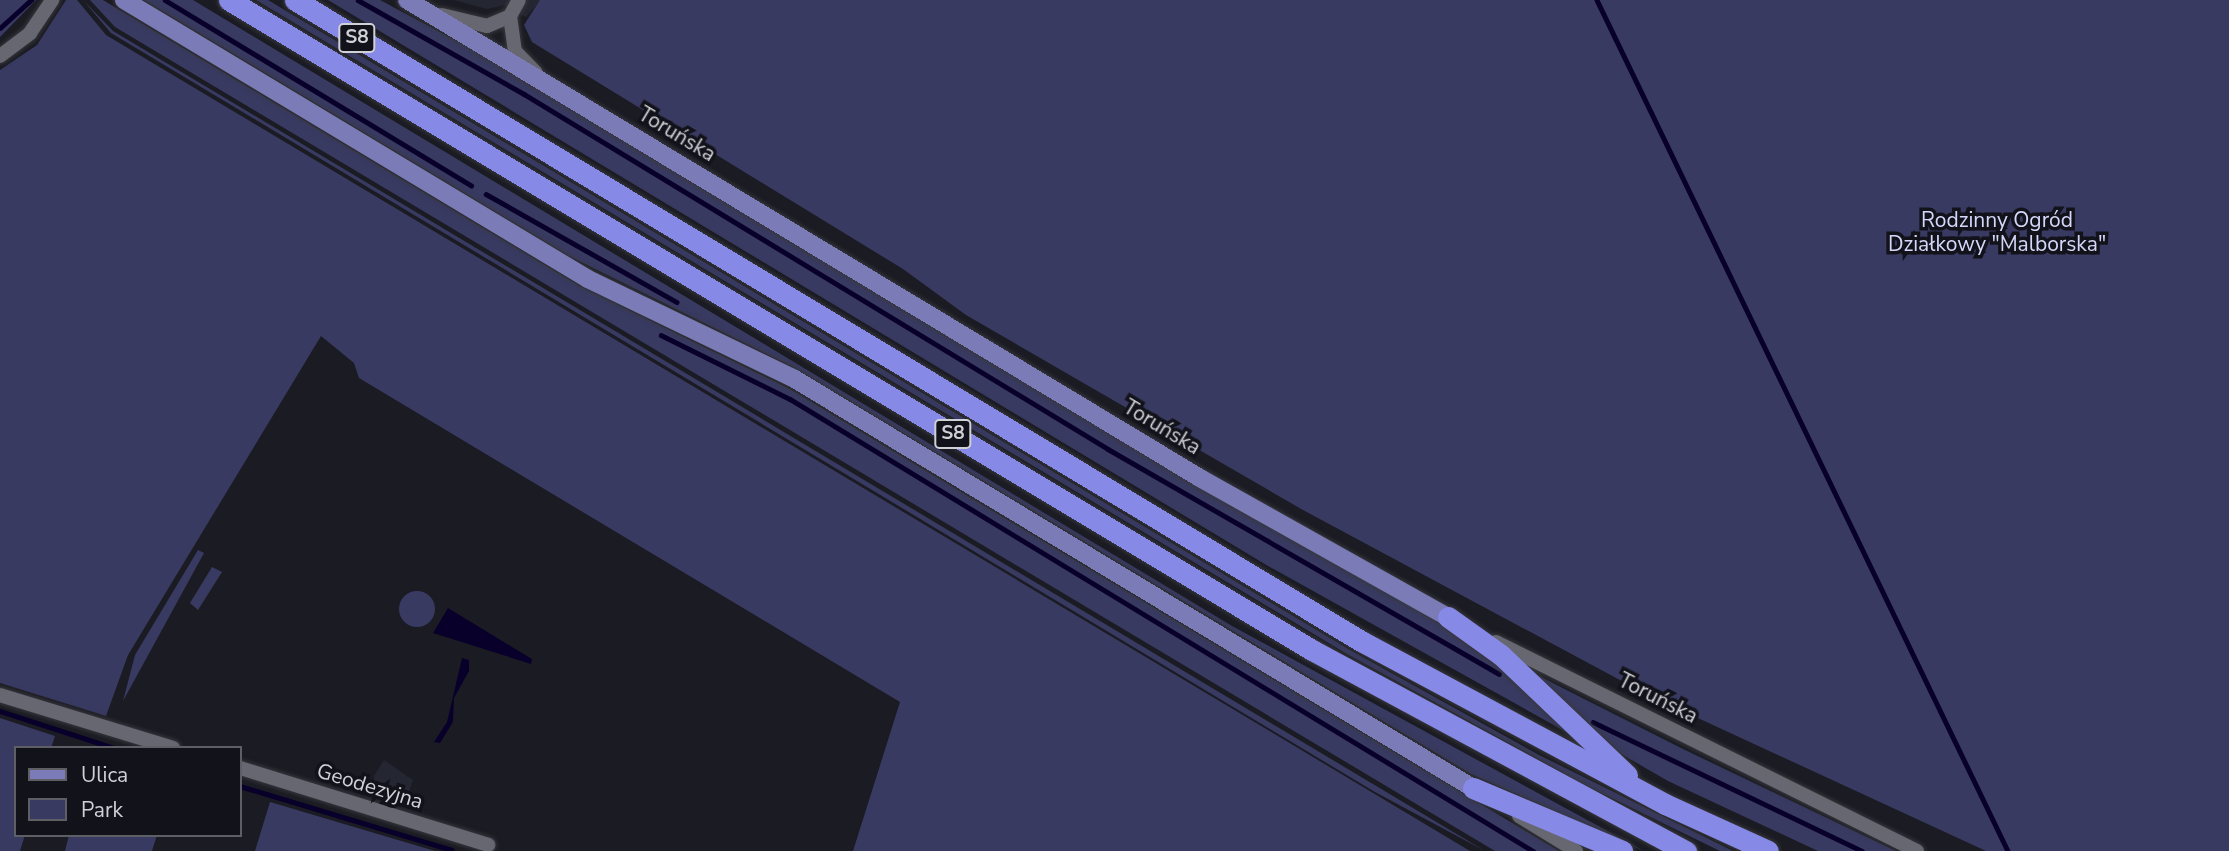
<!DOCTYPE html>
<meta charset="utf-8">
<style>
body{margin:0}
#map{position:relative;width:2229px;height:851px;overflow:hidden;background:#1b1b23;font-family:"Nunito Sans",sans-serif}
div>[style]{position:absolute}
.built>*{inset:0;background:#242632}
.green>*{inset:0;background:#393a62}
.round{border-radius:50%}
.water>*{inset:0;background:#08002a}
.stream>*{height:4.5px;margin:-2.25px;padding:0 2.25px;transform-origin:2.25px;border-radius:2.25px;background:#08002a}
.roads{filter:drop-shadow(0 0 2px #36373c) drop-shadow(0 0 2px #36373c)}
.minor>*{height:14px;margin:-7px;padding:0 7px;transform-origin:7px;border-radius:7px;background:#666771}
.major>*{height:18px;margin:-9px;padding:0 9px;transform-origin:9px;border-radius:9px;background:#7a7bb7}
.highway>*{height:21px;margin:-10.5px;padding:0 10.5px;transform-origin:10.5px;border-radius:10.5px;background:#8789e6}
span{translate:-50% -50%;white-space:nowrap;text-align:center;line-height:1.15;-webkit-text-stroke:7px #12121a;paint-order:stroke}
.shield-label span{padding:2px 5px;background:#12121a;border:2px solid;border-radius:5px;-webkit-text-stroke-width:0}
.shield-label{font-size:19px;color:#d0d1d6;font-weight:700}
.street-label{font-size:21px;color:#d0d1d6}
.park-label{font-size:21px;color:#d4d7f9}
.legend{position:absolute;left:14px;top:746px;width:228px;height:91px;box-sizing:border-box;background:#12121a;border:2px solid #5e5e65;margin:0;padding:9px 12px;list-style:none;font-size:21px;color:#d0d1d6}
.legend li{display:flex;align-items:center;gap:14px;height:35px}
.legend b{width:35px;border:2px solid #5e5e65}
</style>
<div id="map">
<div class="built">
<div style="clip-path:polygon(454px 0,541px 0,526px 17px,505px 5px,487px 9px)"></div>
<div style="clip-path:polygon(384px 760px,413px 780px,406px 801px,375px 791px,374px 776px)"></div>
</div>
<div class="green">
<div style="clip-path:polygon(0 0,36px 0,0 37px)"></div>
<div style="clip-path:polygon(66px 0,77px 0,106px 35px,1470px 851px,853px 851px,900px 702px,359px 378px,354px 363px,321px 336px,128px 655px,106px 716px,0 683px,0 70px,37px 45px)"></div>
<div style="clip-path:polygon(83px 0,113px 31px,1485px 851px,1375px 792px,111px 33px)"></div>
<div style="clip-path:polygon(90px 0,103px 0,580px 286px,790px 389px,1559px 851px,1495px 851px,115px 27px)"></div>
<div style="clip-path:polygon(144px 0,193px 0,1232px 626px,1644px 851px,1471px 774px,795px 368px,569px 256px)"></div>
<div style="clip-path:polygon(256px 0,268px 0,1350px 650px,1539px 755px,1733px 851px,1720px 851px,1587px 786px,1347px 654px)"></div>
<div style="clip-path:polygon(328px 0,380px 0,477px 52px,1213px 494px,1453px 629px,1487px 653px,1568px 733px,1268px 566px)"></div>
<div style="clip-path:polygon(540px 0,2229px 0,2229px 851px,1986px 851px,1646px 694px,1303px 510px,966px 315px,903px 269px,532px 42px,524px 25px)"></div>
<div style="clip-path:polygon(198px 550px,204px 553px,123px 701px,135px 655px)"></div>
<div style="clip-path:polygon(212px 567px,222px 572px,198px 610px,190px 603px)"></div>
<div class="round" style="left:399px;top:591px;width:36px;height:36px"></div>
<div style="clip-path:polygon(1537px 675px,1683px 749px,1896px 851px,1818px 851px,1668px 781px,1609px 747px)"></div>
<div style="clip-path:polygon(0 718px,55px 736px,51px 748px,16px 748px,16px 835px,25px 835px,20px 851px,0 851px)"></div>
<div style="clip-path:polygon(270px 802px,435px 851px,255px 851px)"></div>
<div style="clip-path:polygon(69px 835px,157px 835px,152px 851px,65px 851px)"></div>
</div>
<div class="water">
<div style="clip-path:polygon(448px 608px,532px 659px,531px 664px,433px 633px)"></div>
<div style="clip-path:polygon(462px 658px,469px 660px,469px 671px,454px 698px,453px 722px,440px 743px,434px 742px,447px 722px)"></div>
</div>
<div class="stream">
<div style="left:165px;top:0;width:358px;rotate:31.2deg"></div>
<div style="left:358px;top:0;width:191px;rotate:29.5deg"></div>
<div style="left:524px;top:94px;width:683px;rotate:31.29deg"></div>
<div style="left:1108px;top:449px;width:451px;rotate:29.9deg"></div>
<div style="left:1597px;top:0;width:945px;rotate:64.22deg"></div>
<div style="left:0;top:28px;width:42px;rotate:-42.1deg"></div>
<div style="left:486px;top:194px;width:219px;rotate:29.5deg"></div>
<div style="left:661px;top:335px;width:144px;rotate:26.4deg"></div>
<div style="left:790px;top:399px;width:870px;rotate:31.31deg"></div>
<div style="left:0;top:711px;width:120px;rotate:18deg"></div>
<div style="left:1593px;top:722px;width:298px;rotate:25.6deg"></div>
<div style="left:240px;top:786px;width:221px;rotate:16.8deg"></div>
</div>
<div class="roads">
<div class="minor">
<div style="left:442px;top:15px;width:46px;rotate:13.7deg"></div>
<div style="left:487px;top:26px;width:25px;rotate:-23deg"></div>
<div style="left:510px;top:16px;width:18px;rotate:-61deg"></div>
<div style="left:510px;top:16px;width:35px;rotate:82deg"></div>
<div style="left:515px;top:51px;width:30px;rotate:46deg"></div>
<div style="left:0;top:56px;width:38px;rotate:-37deg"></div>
<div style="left:30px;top:33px;width:40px;rotate:-56deg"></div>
<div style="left:1496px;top:642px;width:470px;rotate:26.4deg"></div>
<div style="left:0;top:695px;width:181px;rotate:17deg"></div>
<div style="left:240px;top:768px;width:260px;rotate:17.2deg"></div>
<div style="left:1519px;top:816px;width:67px;rotate:31.6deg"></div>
</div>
<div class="major">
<div style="left:124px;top:0;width:541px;rotate:31.02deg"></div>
<div style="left:588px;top:279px;width:228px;rotate:25.8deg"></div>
<div style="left:793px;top:378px;width:794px;rotate:31.09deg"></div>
<div style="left:407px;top:0;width:926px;rotate:31.08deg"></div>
<div style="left:1200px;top:478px;width:284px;rotate:29.3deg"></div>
</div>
<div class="highway">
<div style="left:229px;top:0;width:1263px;rotate:30.97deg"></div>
<div style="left:1312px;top:650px;width:425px;rotate:28.3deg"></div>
<div style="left:295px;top:0;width:1244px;rotate:31.02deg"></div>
<div style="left:1361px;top:641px;width:345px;rotate:28.2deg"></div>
<div style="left:1665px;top:804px;width:113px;rotate:24.5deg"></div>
<div style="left:1448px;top:617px;width:65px;rotate:35.6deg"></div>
<div style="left:1501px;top:655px;width:174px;rotate:43.6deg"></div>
<div style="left:1473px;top:788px;width:162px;rotate:22.9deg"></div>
</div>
</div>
<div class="shield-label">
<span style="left:357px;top:38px">S8</span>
<span style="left:953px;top:434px">S8</span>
</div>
<div class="street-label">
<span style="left:677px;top:134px;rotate:31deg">Toruńska</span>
<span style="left:1162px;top:427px;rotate:31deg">Toruńska</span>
<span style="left:1658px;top:698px;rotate:27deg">Toruńska</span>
<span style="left:370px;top:786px;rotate:17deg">Geodezyjna</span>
</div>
<div class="park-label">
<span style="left:1997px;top:232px">Rodzinny Ogród<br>Działkowy "Malborska"</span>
</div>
<ul class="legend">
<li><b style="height:9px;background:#7a7bb7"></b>Ulica</li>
<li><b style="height:19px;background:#393a62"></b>Park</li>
</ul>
</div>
